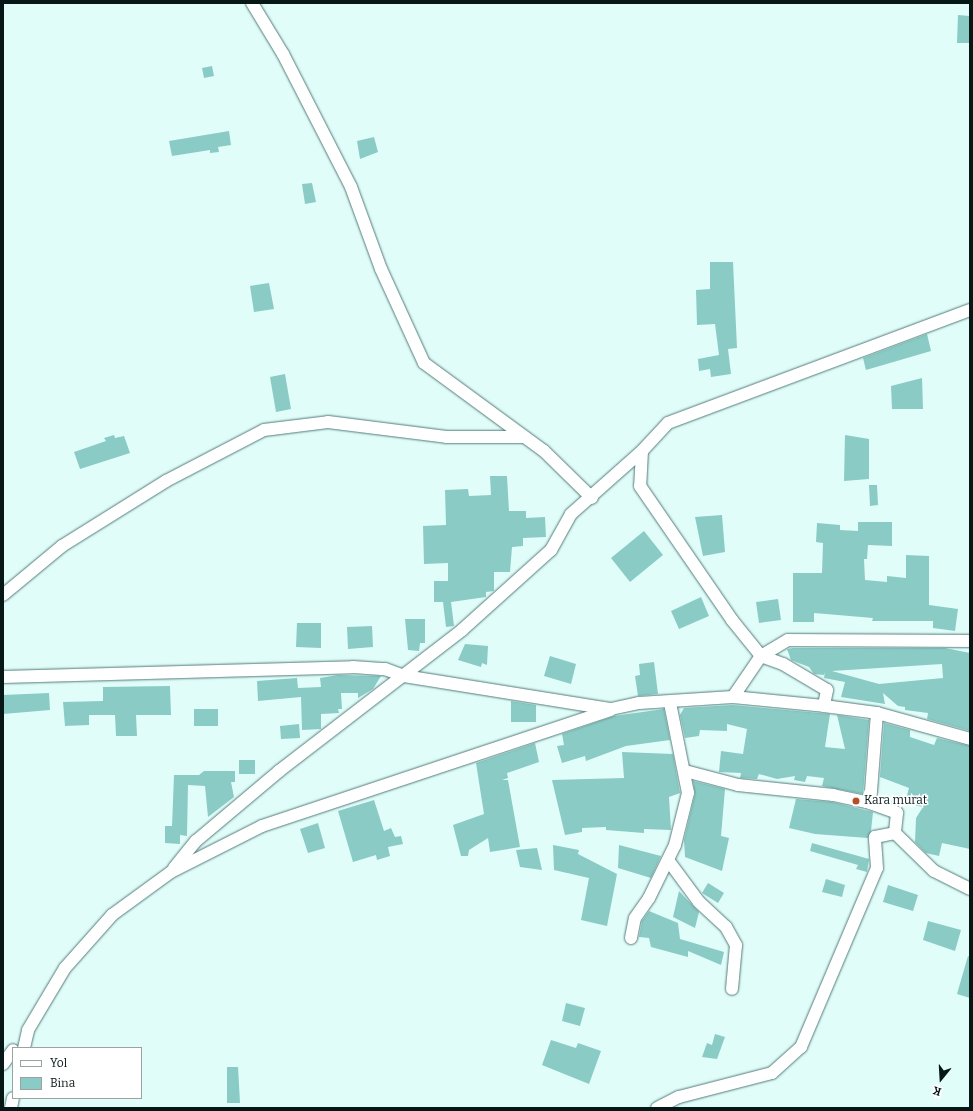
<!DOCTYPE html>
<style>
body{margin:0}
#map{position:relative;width:973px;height:1111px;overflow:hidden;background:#e1fdfa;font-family:Bitter,serif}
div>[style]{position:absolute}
.building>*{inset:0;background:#8acbc5}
.roads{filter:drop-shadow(0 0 1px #517c79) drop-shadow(0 0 1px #517c79)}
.minor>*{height:12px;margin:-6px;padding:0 6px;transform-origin:6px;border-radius:6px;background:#fff}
.dots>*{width:11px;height:11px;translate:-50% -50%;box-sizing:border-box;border:2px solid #fff;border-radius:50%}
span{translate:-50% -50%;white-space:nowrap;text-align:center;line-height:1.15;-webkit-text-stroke:3px #fff;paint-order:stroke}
.poi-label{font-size:12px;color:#061716}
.left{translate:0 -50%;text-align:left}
.frame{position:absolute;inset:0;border:4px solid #061716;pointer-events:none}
.legend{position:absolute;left:12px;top:1047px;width:130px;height:52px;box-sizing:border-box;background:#fff;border:1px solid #9ba2a2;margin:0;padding:5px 7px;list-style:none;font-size:12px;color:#061716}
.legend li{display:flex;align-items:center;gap:8px;height:20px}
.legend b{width:20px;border:1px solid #9ba2a2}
.north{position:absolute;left:921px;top:1059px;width:40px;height:40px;-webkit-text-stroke:3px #fff;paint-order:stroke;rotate:198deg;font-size:11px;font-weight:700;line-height:16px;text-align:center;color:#061716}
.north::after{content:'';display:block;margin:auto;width:14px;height:18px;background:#061716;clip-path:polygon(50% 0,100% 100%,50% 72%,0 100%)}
</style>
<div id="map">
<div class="building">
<div style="clip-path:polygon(958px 15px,970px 16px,970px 43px,957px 43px)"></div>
<div style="clip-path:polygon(212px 66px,214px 76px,204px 78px,202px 68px)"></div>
<div style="clip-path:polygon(229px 131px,231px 145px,218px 147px,219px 152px,210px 153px,210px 150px,172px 156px,169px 141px)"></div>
<div style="clip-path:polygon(374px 137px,378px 152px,360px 159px,357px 141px)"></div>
<div style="clip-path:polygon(312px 183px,316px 202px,305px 204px,302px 184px)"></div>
<div style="clip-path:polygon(710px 262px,733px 262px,737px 348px,728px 349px,731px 374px,711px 377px,710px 369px,699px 371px,698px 359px,719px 355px,715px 324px,697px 325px,696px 290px,710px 289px)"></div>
<div style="clip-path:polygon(269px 283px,274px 309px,254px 312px,250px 286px)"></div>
<div style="clip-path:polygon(927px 334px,931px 351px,866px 370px,863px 358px)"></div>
<div style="clip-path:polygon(285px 374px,291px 409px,276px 412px,270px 377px)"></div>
<div style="clip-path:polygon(922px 378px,923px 409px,892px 409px,891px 386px)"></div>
<div style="clip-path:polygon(114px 435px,115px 438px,124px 436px,130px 453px,80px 469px,74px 452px,106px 441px,104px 438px)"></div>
<div style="clip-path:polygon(845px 435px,869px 439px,869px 479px,844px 481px)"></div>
<div style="clip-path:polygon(490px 476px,507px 476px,509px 511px,526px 511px,526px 518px,545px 517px,546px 537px,523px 538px,523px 546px,512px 547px,510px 572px,494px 572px,494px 591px,486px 592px,486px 597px,451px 602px,454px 626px,446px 627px,443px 602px,434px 602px,434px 581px,448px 581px,448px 563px,424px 564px,423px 526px,446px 525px,445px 490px,468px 489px,469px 496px,491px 495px)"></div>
<div style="clip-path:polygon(869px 485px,877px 485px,878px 505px,870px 506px)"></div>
<div style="clip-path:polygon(722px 515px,725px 552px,703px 556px,695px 517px)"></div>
<div style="clip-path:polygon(858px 522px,892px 522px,892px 546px,868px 545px,867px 559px,864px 559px,865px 580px,887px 582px,887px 576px,906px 578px,906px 555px,929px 556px,929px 605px,958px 609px,955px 631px,933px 628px,933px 621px,872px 621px,873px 618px,814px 613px,814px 622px,793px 622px,793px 573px,822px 573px,823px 543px,816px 542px,817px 523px,840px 525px,840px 530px,858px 531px)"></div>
<div style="clip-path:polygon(644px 531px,663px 555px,630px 582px,611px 558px)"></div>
<div style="clip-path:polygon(701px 597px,709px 616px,679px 629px,671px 611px)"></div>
<div style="clip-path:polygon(778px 599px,781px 620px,759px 623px,756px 602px)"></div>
<div style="clip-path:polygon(405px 619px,425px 619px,425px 643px,420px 643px,419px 651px,408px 650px)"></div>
<div style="clip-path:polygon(297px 623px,321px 623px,321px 648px,296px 647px)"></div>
<div style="clip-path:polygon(372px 626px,373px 647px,348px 649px,347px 627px)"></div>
<div style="clip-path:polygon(465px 644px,488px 646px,487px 665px,482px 663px,481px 667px,458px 660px)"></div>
<div style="clip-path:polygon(evenodd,793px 648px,945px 648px,970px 653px,970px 731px,927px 719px,928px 713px,905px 710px,905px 707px,898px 706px,883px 693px,885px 704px,841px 697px,845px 682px,824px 678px,825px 672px,824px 675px,814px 674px,809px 667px,791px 660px,787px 649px,793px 648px,942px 664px,943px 678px,879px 684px,832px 671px,942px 664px)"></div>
<div style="clip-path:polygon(550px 656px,576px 664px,571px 684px,544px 676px)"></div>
<div style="clip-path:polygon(654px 662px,658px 694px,638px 696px,635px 676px,640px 675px,639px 664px)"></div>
<div style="clip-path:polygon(338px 675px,381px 676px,373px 689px,358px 698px,358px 693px,341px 693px,342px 709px,338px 709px,339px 713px,321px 714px,321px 729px,302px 730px,301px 697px,258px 701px,257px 681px,297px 678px,298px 688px,321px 687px,320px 678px)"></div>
<div style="clip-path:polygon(170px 686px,171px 715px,136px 715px,137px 736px,116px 736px,115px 715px,89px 715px,89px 725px,65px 726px,63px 702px,103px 701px,103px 687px)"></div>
<div style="clip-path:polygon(49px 693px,50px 710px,3px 714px,3px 695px)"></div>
<div style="clip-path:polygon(511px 701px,536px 705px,536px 722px,511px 722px)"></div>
<div style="clip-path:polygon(733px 705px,830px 714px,825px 747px,845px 749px,837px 715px,869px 720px,863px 794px,822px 786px,824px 778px,807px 776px,805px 782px,794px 780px,795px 776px,777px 779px,759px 774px,757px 779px,740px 778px,741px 773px,719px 772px,721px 751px,743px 754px,747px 729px,727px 724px,727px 731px,700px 730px,699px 736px,685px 738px,680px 715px,684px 708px)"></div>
<div style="clip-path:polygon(194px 709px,218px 709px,218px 726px,194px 726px)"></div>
<div style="clip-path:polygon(664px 709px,670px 740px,626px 746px,586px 761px,585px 756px,562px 763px,557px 746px,564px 745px,562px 734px,614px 716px)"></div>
<div style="clip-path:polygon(884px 723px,910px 730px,910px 737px,934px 745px,937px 738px,970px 746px,970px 849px,942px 843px,939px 856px,926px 853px,915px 842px,916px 818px,923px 807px,905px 803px,909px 788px,880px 777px)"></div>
<div style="clip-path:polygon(299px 724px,300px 738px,281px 739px,280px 726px)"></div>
<div style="clip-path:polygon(535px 743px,539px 762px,507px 773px,508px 778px,502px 780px,508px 780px,520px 847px,490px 852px,488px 838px,469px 850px,468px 856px,461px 856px,453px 825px,484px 814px,476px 763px)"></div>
<div style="clip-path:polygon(622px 752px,673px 754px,680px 793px,669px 797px,671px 830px,644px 829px,644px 833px,606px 830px,606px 827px,582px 828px,582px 832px,565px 835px,552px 780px,624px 778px)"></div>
<div style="clip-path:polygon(239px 760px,255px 760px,255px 774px,239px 774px)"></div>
<div style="clip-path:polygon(204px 771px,235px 771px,235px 782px,231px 782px,234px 797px,208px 817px,205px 786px,188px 785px,187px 836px,180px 835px,180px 844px,165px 843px,165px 826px,172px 826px,174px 775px,199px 775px)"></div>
<div style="clip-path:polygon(693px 781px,725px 789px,721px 836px,729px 838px,722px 871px,685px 857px,684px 840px,695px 794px)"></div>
<div style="clip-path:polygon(796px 799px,832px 802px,873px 812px,871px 831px,868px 838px,815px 834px,789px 828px)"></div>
<div style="clip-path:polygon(374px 800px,384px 831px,391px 828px,395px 837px,401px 836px,403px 844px,388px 847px,390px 856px,377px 860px,376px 855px,353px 862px,338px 811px)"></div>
<div style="clip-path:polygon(318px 823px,325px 848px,308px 853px,300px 829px)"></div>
<div style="clip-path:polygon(812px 843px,869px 859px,867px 872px,856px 869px,858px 865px,810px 851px)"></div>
<div style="clip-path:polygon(553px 845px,579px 850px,578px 854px,617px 874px,607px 926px,581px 920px,589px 878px,554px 870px)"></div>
<div style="clip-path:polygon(619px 845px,661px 856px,651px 878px,618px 868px)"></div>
<div style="clip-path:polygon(537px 848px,542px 870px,520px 867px,516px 850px)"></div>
<div style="clip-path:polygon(826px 879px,845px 885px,842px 897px,822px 892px)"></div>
<div style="clip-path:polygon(708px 883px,724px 893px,718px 903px,702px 893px)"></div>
<div style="clip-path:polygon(888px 885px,918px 895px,913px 911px,883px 902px)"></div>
<div style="clip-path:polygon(679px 891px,699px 912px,695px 928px,673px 917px)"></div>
<div style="clip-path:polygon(649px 911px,678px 923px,680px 939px,724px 952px,721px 965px,688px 951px,688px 957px,651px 947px,649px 938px,639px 937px,642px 921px)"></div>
<div style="clip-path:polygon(928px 921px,961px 930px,955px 951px,923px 940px)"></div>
<div style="clip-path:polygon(968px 956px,970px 957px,970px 998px,957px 994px)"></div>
<div style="clip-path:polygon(566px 1003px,585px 1008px,580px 1026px,562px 1021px)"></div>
<div style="clip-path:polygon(715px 1034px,725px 1037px,717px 1059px,702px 1057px,707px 1043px,712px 1045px)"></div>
<div style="clip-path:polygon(551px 1040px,576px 1048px,578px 1043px,601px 1051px,589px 1084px,542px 1065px)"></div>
<div style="clip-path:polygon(227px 1067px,238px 1067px,240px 1103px,227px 1103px)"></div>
</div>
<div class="roads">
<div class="minor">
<div style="left:252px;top:3px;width:60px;rotate:58.7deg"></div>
<div style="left:283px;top:54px;width:149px;rotate:62.9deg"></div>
<div style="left:351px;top:187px;width:87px;rotate:69.9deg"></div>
<div style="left:381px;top:269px;width:103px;rotate:65.4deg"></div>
<div style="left:424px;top:363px;width:149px;rotate:36.3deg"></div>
<div style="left:544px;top:451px;width:67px;rotate:44.4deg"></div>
<div style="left:970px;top:310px;width:322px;rotate:159.5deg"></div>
<div style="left:668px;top:423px;width:38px;rotate:133deg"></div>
<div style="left:642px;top:451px;width:35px;rotate:93deg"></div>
<div style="left:640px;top:486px;width:163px;rotate:55.5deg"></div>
<div style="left:732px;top:620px;width:46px;rotate:51.1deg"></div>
<div style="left:761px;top:656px;width:23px;rotate:20deg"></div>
<div style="left:783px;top:664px;width:51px;rotate:30.6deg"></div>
<div style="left:827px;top:690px;width:16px;rotate:101deg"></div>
<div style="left:824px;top:706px;width:53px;rotate:7.5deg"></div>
<div style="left:877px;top:713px;width:90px;rotate:94.4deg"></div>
<div style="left:870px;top:803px;width:29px;rotate:20deg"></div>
<div style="left:897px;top:813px;width:20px;rotate:96deg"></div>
<div style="left:895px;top:833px;width:54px;rotate:44.3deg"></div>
<div style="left:934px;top:871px;width:40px;rotate:26.6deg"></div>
<div style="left:3px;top:595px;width:77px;rotate:-39.7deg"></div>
<div style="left:62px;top:546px;width:123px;rotate:-32deg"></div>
<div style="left:166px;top:481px;width:110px;rotate:-27.5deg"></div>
<div style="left:264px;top:430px;width:64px;rotate:-7.1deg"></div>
<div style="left:328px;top:422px;width:119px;rotate:7.2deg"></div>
<div style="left:446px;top:437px;width:78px"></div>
<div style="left:3px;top:677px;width:350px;rotate:-1.6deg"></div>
<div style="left:353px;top:667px;width:32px;rotate:4deg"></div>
<div style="left:385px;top:669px;width:20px;rotate:20deg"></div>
<div style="left:404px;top:676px;width:210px;rotate:9.1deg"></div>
<div style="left:611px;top:709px;width:29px;rotate:-12deg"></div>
<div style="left:639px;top:703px;width:94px;rotate:-3.7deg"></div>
<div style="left:733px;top:697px;width:50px;rotate:-55.7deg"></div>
<div style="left:761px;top:656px;width:31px;rotate:-31deg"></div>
<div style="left:788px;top:640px;width:182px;rotate:0.3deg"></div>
<div style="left:733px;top:697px;width:91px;rotate:5.6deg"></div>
<div style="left:877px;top:713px;width:97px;rotate:15.6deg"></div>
<div style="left:685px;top:771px;width:55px;rotate:14.8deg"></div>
<div style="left:738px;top:785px;width:96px;rotate:6deg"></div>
<div style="left:833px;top:795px;width:38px;rotate:12deg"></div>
<div style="left:668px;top:860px;width:52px;rotate:53.6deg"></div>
<div style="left:699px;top:902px;width:37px;rotate:43deg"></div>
<div style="left:726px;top:927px;width:21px;rotate:61deg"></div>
<div style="left:736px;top:945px;width:44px;rotate:95.2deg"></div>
<div style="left:174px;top:868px;width:35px;rotate:-51deg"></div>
<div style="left:196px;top:841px;width:109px;rotate:-40.1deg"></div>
<div style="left:279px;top:771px;width:231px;rotate:-37.6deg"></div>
<div style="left:462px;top:630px;width:120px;rotate:-42deg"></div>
<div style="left:551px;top:550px;width:41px;rotate:-60.9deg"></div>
<div style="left:571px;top:514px;width:95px;rotate:-41.6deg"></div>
<div style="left:631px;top:938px;width:20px;rotate:-79deg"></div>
<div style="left:635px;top:918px;width:24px;rotate:-55deg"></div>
<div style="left:649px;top:898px;width:59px;rotate:-63.9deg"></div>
<div style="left:675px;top:845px;width:54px;rotate:-76deg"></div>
<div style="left:688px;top:793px;width:92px;rotate:-101.3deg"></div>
<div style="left:24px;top:1048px;width:18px;rotate:-77deg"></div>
<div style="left:28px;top:1030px;width:72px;rotate:-59.2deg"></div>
<div style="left:65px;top:968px;width:71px;rotate:-48.4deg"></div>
<div style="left:112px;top:915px;width:73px;rotate:-36.1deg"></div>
<div style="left:171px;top:872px;width:102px;rotate:-26.8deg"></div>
<div style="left:262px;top:826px;width:367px;rotate:-18.4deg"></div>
<div style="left:3px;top:1064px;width:17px;rotate:-54deg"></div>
<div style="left:11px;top:1108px;width:10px;rotate:-79deg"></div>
<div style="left:657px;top:1108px;width:25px;rotate:-27deg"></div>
<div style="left:679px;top:1097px;width:96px;rotate:-14.5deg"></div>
<div style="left:772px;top:1073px;width:39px;rotate:-42deg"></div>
<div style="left:801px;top:1047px;width:194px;rotate:-67deg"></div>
<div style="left:877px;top:868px;width:31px;rotate:-94deg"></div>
<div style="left:875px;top:837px;width:20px;rotate:-11deg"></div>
</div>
</div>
<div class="dots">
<div style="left:856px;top:801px;background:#b64f29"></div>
</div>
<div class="poi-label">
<span class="left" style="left:864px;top:801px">Kara murat</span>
</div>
<div class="frame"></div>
<ul class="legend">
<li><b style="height:5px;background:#fff"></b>Yol</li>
<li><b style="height:11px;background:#8acbc5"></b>Bina</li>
</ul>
<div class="north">K</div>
</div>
